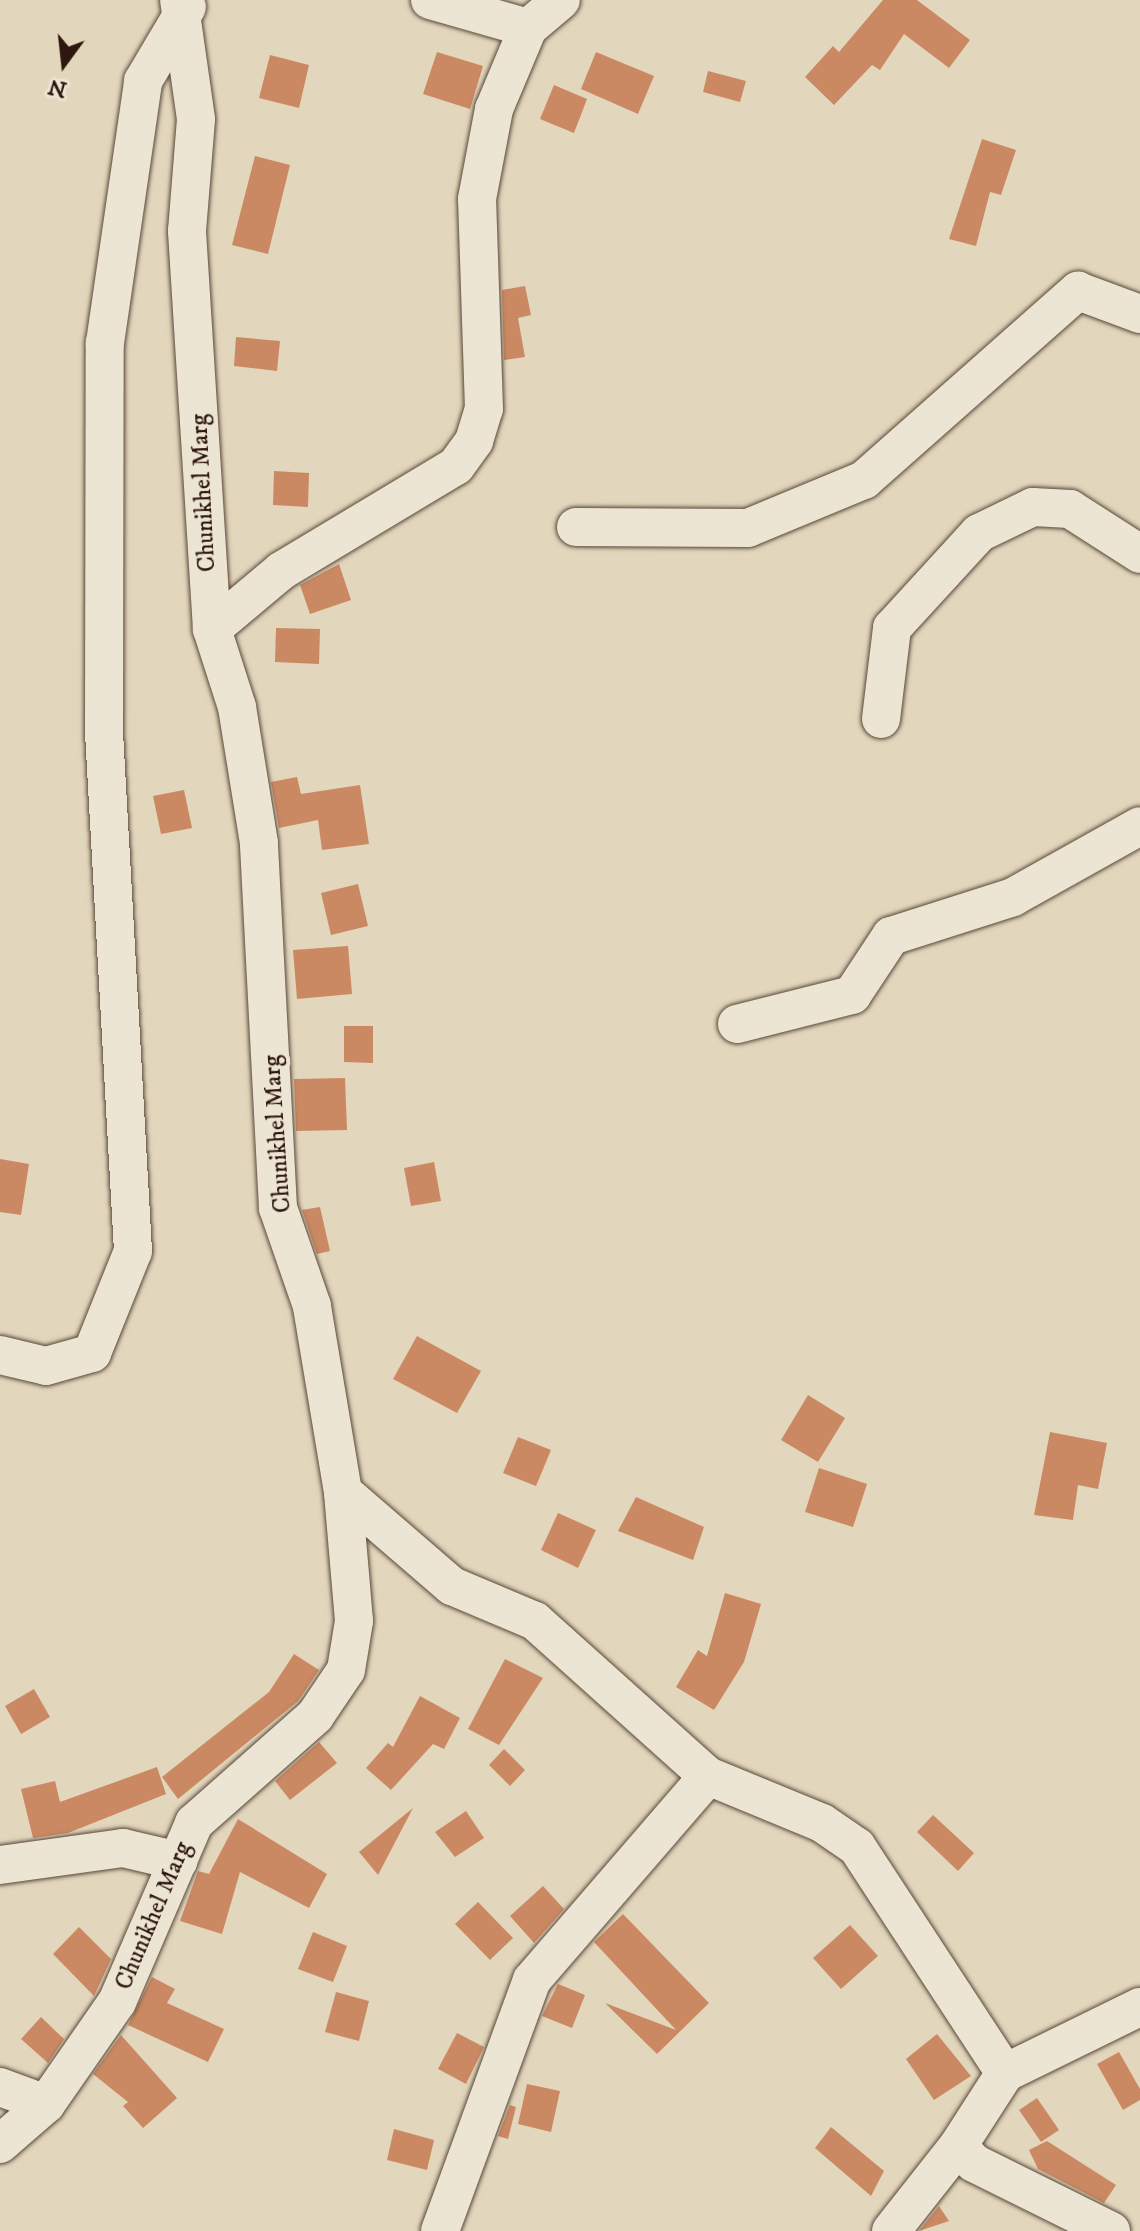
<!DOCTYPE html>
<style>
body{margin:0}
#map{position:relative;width:1140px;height:2231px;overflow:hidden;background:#e2d7bc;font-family:"IM FELL DW Pica",serif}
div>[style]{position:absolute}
.building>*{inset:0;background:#cb8963}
.roads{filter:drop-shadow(0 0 2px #5b473a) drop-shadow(0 0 2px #5b473a)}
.minor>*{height:38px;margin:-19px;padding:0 19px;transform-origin:19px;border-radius:19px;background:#ece5d3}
span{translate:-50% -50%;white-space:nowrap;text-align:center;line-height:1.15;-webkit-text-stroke:8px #ece5d3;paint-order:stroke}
.street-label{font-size:24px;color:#2e170e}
.north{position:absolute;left:24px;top:24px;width:80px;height:80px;-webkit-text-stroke:6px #ece5d3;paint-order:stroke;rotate:195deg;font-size:22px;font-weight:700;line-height:32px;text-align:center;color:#2e170e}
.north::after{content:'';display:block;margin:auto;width:28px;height:36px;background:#2e170e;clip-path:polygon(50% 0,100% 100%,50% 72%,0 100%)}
</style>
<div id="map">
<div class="building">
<div style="clip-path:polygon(883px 0,917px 0,970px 40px,949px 68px,904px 34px,880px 70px,872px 65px,834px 105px,805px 77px,833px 46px,839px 52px)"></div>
<div style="clip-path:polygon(437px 52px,483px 66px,470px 109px,423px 94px)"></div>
<div style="clip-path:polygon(596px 52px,654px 76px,638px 114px,581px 89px)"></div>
<div style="clip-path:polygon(270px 55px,309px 65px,299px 108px,259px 98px)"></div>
<div style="clip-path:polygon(708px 71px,746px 81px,740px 102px,703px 92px)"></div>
<div style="clip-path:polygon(554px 85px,587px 99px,574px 133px,540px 119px)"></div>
<div style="clip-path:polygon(982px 139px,1016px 150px,1001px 195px,990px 192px,976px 246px,949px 239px)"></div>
<div style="clip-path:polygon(255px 156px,290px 165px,268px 254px,232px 245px)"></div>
<div style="clip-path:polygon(525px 286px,531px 315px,518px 318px,525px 357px,504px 360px,502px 290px)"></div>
<div style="clip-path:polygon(236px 337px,280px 341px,277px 371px,234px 366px)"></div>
<div style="clip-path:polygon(274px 471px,309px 473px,308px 507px,273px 505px)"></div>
<div style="clip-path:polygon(339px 564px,351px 600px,310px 614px,300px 585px)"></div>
<div style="clip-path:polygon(276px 628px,320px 629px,319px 664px,275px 662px)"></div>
<div style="clip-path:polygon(297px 777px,301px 794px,360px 785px,369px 844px,322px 850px,318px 820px,279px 828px,271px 782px)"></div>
<div style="clip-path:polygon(184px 790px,192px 828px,161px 834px,153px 796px)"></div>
<div style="clip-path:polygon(358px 884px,368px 926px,331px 935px,321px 893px)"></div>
<div style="clip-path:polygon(348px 946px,352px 994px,297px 999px,293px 950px)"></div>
<div style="clip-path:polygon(344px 1026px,373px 1026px,373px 1063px,344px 1062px)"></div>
<div style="clip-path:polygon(345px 1078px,347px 1130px,296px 1131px,294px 1079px)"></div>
<div style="clip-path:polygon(0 1159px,29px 1164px,21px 1215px,0 1212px)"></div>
<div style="clip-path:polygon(434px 1162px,441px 1201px,411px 1206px,404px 1168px)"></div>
<div style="clip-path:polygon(320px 1207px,330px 1251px,317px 1254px,302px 1210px)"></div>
<div style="clip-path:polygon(417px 1336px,481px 1371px,457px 1413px,393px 1379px)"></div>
<div style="clip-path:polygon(808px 1395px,845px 1418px,818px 1462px,781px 1440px)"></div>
<div style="clip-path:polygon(1050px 1432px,1107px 1443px,1098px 1489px,1078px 1485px,1073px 1520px,1034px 1515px)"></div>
<div style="clip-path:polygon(518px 1437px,551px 1450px,536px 1486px,503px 1473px)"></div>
<div style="clip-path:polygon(819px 1468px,867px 1484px,853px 1527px,805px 1512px)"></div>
<div style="clip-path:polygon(636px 1497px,704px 1527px,693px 1560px,618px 1531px)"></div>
<div style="clip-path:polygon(558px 1513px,596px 1530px,578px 1568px,541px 1550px)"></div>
<div style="clip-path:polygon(725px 1593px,761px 1604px,744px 1662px,714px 1710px,676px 1687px,698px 1650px,707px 1656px)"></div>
<div style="clip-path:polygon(294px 1654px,319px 1670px,298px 1701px,178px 1799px,162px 1777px,269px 1692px)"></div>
<div style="clip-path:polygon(505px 1659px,543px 1678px,499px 1745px,468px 1729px)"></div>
<div style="clip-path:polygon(34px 1689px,50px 1717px,21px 1734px,5px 1706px)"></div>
<div style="clip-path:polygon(420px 1696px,460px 1718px,444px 1749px,433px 1744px,391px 1790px,366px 1768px,388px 1743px,393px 1747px)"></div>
<div style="clip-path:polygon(319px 1742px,337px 1763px,290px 1800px,275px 1781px)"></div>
<div style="clip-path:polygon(504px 1749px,525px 1770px,510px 1786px,489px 1765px)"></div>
<div style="clip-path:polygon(157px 1767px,166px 1794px,68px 1833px,33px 1838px,21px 1789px,55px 1781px,60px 1802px)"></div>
<div style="clip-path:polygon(413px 1808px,378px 1875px,359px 1852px)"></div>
<div style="clip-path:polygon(466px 1811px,484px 1838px,455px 1857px,435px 1832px)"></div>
<div style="clip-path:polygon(933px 1815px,974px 1853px,958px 1871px,917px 1832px)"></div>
<div style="clip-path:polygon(238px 1819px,327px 1874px,309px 1908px,240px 1872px,222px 1934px,180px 1921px,198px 1871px,209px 1874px)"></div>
<div style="clip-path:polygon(543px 1886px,564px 1909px,534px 1943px,510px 1916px)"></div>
<div style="clip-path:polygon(478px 1902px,513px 1938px,490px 1960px,455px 1924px)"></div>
<div style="clip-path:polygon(623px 1914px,709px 2003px,657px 2054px,605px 2003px,676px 2030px,594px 1942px)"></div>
<div style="clip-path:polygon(850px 1925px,878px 1956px,841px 1989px,813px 1958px)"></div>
<div style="clip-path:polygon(79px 1927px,111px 1959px,94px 1996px,53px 1954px)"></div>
<div style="clip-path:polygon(313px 1932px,347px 1946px,333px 1982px,298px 1969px)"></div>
<div style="clip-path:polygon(152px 1977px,175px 1989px,167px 2003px,224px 2029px,208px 2062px,128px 2025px)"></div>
<div style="clip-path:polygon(558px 1984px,585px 1995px,572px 2028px,542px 2016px)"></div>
<div style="clip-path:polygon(336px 1992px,369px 2001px,359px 2041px,325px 2032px)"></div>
<div style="clip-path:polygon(41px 2017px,64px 2039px,48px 2063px,21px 2039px)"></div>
<div style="clip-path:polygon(457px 2033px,484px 2047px,466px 2084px,438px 2069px)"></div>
<div style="clip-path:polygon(937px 2034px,971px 2076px,934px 2100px,906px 2059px)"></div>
<div style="clip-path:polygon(121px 2035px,177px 2098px,143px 2128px,123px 2106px,128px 2102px,93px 2074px)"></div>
<div style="clip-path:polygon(1119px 2052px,1140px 2089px,1140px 2100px,1123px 2110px,1097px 2064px)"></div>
<div style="clip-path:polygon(527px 2084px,560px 2091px,551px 2132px,518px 2124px)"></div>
<div style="clip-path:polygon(1037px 2098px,1059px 2130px,1041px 2142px,1019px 2110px)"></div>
<div style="clip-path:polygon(510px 2105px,516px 2107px,508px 2139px,498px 2136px)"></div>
<div style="clip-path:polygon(831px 2127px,884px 2171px,871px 2196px,815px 2148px)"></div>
<div style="clip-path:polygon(394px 2129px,434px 2140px,427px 2170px,387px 2160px)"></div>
<div style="clip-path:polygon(1047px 2141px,1116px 2185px,1104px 2203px,1038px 2169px,1029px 2150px)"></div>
<div style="clip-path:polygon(939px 2206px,949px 2221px,919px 2231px)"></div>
</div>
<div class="roads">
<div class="minor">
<div style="left:430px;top:0;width:102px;rotate:15.9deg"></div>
<div style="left:576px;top:527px;width:172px;rotate:0.3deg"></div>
<div style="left:748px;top:528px;width:126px;rotate:-22.5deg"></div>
<div style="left:864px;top:480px;width:286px;rotate:-41.5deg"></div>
<div style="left:1078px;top:291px;width:66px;rotate:20.4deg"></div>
<div style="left:212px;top:629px;width:90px;rotate:-40deg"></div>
<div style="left:281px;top:571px;width:204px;rotate:-31deg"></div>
<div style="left:456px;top:466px;width:31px;rotate:-54deg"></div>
<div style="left:474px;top:441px;width:34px;rotate:-73deg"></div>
<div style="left:484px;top:409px;width:210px;rotate:-91.9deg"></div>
<div style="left:477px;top:199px;width:92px;rotate:-79.3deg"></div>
<div style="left:494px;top:109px;width:88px;rotate:-67.2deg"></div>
<div style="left:528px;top:28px;width:43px;rotate:-40.3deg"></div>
<div style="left:881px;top:719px;width:92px;rotate:-83.1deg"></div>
<div style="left:892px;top:628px;width:129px;rotate:-47.5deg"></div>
<div style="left:979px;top:533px;width:60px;rotate:-25.7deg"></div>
<div style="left:1033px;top:507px;width:37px;rotate:3deg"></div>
<div style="left:1070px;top:509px;width:83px;rotate:32.7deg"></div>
<div style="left:737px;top:1024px;width:119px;rotate:-14.2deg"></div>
<div style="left:852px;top:995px;width:71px;rotate:-56.5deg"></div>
<div style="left:891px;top:936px;width:128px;rotate:-17.7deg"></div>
<div style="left:1013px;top:897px;width:145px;rotate:-29.2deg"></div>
<div style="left:0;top:1355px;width:47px;rotate:13.4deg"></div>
<div style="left:46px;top:1366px;width:48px;rotate:-15.8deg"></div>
<div style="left:92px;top:1353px;width:110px;rotate:-68.1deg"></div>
<div style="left:133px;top:1251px;width:520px;rotate:-93.2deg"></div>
<div style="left:104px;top:732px;width:389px;rotate:-89.9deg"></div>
<div style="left:105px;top:343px;width:265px;rotate:-81.7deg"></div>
<div style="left:143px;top:81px;width:86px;rotate:-59.3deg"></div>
<div style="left:343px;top:1492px;width:144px;rotate:40.8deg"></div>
<div style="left:452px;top:1586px;width:90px;rotate:22.9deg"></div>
<div style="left:535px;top:1621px;width:232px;rotate:41.9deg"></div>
<div style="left:708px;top:1776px;width:123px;rotate:22.4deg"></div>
<div style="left:822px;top:1823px;width:42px;rotate:34.4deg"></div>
<div style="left:857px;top:1847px;width:270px;rotate:56.8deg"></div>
<div style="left:0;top:1865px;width:124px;rotate:-7.9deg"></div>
<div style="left:123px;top:1848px;width:57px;rotate:13.1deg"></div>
<div style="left:0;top:2087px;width:49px;rotate:20.3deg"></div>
<div style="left:0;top:2144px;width:61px;rotate:-41deg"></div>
<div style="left:46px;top:2104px;width:124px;rotate:-55.2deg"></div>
<div style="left:117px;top:2002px;width:195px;rotate:-66.7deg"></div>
<div style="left:194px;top:1823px;width:162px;rotate:-41.5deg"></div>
<div style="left:315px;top:1716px;width:55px;rotate:-56deg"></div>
<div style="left:346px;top:1670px;width:50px;rotate:-80.7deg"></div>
<div style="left:354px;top:1621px;width:129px;rotate:-94.9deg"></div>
<div style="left:343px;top:1492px;width:189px;rotate:-99.5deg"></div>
<div style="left:312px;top:1306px;width:104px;rotate:-109.1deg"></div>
<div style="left:278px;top:1208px;width:365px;rotate:-93deg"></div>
<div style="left:259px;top:843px;width:138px;rotate:-99.2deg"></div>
<div style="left:237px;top:707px;width:82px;rotate:-107.8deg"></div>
<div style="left:212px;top:629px;width:399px;rotate:-93.6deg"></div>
<div style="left:187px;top:231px;width:112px;rotate:-85.4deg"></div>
<div style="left:196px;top:119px;width:120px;rotate:-98.1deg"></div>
<div style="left:440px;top:2231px;width:267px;rotate:-69.9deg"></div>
<div style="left:532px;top:1980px;width:269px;rotate:-49.2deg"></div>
<div style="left:891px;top:2231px;width:108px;rotate:-51.8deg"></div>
<div style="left:1111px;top:2231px;width:153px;rotate:-153.6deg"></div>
<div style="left:974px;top:2163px;width:23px;rotate:-133deg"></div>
<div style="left:958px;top:2146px;width:87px;rotate:-57.2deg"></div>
<div style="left:1005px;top:2073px;width:150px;rotate:-26.1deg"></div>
</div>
</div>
<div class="street-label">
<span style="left:204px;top:493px;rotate:-93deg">Chunikhel Marg</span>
<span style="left:278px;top:1134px;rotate:-94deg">Chunikhel Marg</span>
<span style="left:154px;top:1916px;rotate:-67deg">Chunikhel Marg</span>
</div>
<div class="north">N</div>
</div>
